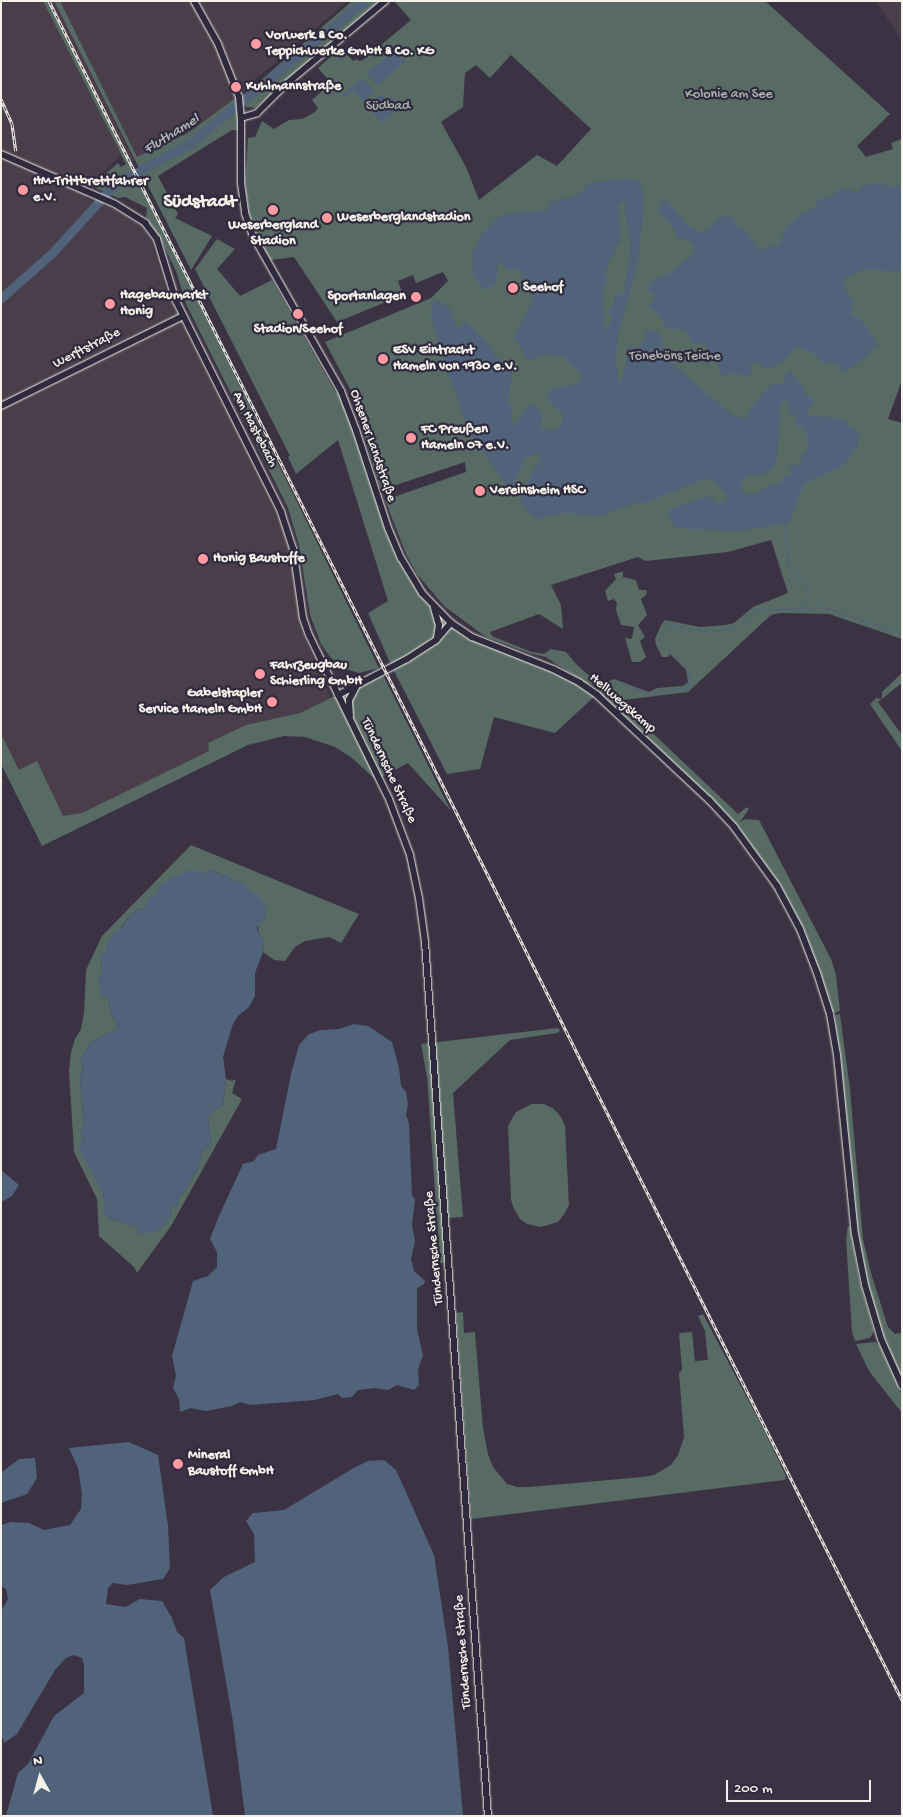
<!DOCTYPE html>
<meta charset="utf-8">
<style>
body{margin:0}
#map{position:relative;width:903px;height:1817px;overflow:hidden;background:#3b3343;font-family:"Gochi Hand",sans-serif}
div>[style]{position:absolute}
.built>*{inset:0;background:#493e4a}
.green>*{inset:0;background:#576a63}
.water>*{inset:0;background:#50637b}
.stream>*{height:1px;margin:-0.5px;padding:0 0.5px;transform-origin:0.5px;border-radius:0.5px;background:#50637b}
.river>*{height:9px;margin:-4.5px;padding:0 4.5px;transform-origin:4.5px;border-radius:4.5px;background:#50637b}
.roads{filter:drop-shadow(0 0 1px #f4f1e8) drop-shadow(0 0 1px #f4f1e8)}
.secondary>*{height:6px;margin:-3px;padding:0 3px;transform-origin:3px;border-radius:3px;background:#2f2a3d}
.rail>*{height:3px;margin-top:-1.5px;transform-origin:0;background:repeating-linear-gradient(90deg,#2f2a3d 0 4px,#f4f1e8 0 8px);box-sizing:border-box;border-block:1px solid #f4f1e8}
.dots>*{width:14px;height:14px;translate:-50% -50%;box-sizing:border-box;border:2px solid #2f2a3d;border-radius:50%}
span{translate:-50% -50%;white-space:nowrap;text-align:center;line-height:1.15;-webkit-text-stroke:4.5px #2f2a3d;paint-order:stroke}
.poi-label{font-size:14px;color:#f4f1e8;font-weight:700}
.left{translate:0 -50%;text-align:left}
.right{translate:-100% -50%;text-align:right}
.park-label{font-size:14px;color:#adb4ac}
.street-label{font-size:14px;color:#f4f1e8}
.water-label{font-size:15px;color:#b2b8bc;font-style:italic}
.district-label{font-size:19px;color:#f4f1e8;font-weight:700}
.frame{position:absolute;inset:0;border:2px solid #f4f1e8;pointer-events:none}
.north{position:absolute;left:15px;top:1752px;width:50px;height:50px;-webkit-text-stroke:4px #2f2a3d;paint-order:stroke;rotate:353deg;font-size:14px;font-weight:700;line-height:20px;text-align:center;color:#f4f1e8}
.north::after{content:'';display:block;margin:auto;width:18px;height:22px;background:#f4f1e8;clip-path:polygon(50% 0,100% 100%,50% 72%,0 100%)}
.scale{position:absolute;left:726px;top:1780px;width:145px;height:22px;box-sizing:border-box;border:2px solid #f4f1e8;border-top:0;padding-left:6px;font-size:15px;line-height:18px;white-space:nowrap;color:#f4f1e8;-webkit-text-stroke:4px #2f2a3d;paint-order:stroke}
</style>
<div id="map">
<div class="built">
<div style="clip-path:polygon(1px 1px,43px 1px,121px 155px,90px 185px,85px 198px,117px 210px,141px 226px,151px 240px,168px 296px,281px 522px,290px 548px,302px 632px,333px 704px,43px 838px,1px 755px)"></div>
<div style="clip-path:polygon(47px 1px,54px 1px,134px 160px,128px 163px)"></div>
<div style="clip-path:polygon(60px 1px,348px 1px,252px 82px,238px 96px,188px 133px,137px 157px)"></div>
<div style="clip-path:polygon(875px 1px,902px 1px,902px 42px,880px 7px)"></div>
</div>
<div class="green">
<div style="clip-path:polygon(43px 1px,47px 1px,151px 206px,379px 668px,359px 673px,346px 669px,330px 657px,321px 644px,310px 615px,299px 545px,288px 508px,186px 304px,176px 271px,161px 240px,146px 217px,147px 208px,125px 197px,118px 198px,91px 186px,118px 163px,121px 167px,126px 164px)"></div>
<div style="clip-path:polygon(54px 1px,60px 1px,137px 157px,188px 133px,238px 96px,242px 131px,232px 130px,158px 176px,178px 214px,175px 218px,212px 236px,191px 270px)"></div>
<div style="clip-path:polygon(352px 1px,380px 1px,255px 108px,246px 107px,244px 95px)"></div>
<div style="clip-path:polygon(evenodd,394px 1px,765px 1px,890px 114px,857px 146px,866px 157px,893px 149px,891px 143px,902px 139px,902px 380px,888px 419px,902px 423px,902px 639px,829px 614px,780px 613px,771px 615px,688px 692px,624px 700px,620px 702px,738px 814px,747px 807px,749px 809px,740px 822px,745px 819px,759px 820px,831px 959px,836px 975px,840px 1011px,830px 1014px,817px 973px,777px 886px,734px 827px,597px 695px,602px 687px,585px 683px,546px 657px,532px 654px,486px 637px,444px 606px,417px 574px,406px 554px,385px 500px,466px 472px,465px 462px,381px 490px,350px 389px,325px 342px,431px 298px,448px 281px,443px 272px,416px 283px,413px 275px,398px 281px,403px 295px,337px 322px,294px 257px,271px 260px,260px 243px,249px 212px,245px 182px,248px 138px,255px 137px,262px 121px,274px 129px,289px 120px,302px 119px,315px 112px,318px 108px,312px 100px,331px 83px,318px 68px,341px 48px,353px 61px,357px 59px,359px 61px,363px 60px,411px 20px,394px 1px,511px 55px,591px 129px,557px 166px,537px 155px,479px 200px,466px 167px,441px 122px,463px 107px,465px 73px,476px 65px,490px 78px,511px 55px,394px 1px,771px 540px,788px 593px,753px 607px,734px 623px,726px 625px,700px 627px,665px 620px,661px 625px,655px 639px,656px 645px,662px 657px,668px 657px,670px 654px,686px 670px,688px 682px,683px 686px,657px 688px,649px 692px,614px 679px,607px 682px,602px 687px,577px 665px,566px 652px,551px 649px,544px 654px,532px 652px,492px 636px,490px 632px,539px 614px,563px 629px,561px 605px,551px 585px,638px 557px,646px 561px,728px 552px,771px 540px)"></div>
<div style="clip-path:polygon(217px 239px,235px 249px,217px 269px,240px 296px,272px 280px,336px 393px,341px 391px,382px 514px,422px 594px,473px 638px,553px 670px,596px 695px,555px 733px,494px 717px,480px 769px,447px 774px,392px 667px,368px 613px,388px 601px,338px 440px,296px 474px,288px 457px,290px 456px,195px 269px)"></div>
<div style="clip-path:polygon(621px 572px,623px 572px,623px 577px,636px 580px,639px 590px,646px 590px,647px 594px,641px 599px,647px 615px,638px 625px,645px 637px,640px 641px,646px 657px,640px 662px,632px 662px,625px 638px,632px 639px,634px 627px,621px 625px,616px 610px,617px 603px,614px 599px,608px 601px,605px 591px,616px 579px,614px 574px)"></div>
<div style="clip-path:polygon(382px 673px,451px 811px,408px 763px,376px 780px,352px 758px,335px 747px,305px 737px,284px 736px,248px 745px,42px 846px,1px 764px,1px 734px,19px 770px,37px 761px,63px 816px,82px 813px,209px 751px,208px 743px,246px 725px,300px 713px)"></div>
<div style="clip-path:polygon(902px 673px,902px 683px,878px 702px,902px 735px,902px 751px,870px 704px,876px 698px,882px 699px,882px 692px)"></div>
<div style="clip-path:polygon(191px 845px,359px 914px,341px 943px,329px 937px,305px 941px,295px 947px,285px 961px,274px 960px,263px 952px,264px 940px,258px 933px,260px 900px,246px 888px,244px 882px,234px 881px,229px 876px,220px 875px,214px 870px,208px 873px,193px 872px,170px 878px,145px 908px,137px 910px,126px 920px,106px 952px,101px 955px,102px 970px,98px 983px,109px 1000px,110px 1011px,118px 1028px,90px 1043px,80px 1060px,83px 1070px,80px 1076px,84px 1127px,82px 1144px,103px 1194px,109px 1218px,136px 1227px,139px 1234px,170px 1217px,171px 1208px,177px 1205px,179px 1196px,186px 1190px,198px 1167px,202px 1152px,211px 1142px,208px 1118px,212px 1112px,223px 1105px,226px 1079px,232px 1081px,236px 1079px,232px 1093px,242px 1099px,171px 1226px,137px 1273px,134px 1267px,99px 1236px,97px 1199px,74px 1152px,69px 1071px,71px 1052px,75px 1039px,81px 1029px,84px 1012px,86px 970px,102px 936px)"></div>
<div style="clip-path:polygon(840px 1014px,850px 1089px,863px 1239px,871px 1273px,888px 1327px,895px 1334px,902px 1333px,902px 1386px,870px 1303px,849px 1181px,835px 1015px)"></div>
<div style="clip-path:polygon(558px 1028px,560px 1031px,557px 1033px,510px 1040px,453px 1093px,463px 1217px,446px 1218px,449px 1262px,440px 1263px,427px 1077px,421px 1044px)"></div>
<div style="clip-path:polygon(532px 1104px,544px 1104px,554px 1109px,561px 1117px,565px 1126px,569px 1205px,565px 1213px,558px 1222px,541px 1227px,527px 1224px,520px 1219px,514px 1209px,511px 1200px,508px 1126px,516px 1112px)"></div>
<div style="clip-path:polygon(848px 1226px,850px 1226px,859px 1279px,874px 1331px,870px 1338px,855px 1341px,852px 1332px,846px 1239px)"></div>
<div style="clip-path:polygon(463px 1312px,464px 1333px,475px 1332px,483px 1428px,488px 1454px,493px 1467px,507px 1484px,517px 1487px,529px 1487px,643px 1477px,654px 1475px,671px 1465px,678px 1455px,684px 1437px,679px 1373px,682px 1370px,679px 1333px,692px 1332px,695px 1361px,708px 1360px,705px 1331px,698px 1316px,703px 1314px,765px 1432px,786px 1476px,785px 1480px,471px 1519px,456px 1313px)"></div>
<div style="clip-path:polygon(875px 1342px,880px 1346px,902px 1395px,902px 1413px,869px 1371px,856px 1344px)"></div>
</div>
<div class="water">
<div style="clip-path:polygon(395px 50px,405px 62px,377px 85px,367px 73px)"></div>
<div style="clip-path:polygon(363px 78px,375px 91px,363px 101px,353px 90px,344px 97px,342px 95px)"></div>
<div style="clip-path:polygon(382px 94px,387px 101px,392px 97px,400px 108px,382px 123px,368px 106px)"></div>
<div style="clip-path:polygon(evenodd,628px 178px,640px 182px,643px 192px,643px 212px,638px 263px,618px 335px,616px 361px,619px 381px,622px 380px,626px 363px,627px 347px,631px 347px,634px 349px,639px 347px,645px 339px,645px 331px,654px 330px,659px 333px,662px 341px,663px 351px,670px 362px,734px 416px,746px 419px,750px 409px,757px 400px,772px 384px,782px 384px,788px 371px,791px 371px,803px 387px,804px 393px,814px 402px,808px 409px,809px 416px,834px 417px,845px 421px,851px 428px,860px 433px,857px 448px,843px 466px,804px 484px,790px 522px,739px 531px,675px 528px,669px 515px,670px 509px,707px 496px,711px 497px,717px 505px,726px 502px,727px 495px,712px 480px,707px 478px,647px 502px,632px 504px,602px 515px,591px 516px,567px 512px,538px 519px,532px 516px,520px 501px,533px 469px,541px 462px,540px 456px,537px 453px,526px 457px,516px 478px,512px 493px,468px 430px,438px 342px,431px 316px,432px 303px,438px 300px,450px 308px,456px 327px,463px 327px,463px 321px,466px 321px,492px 348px,495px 355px,508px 366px,512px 372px,508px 402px,513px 413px,511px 426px,517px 423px,530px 403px,536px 406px,541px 413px,542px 422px,540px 429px,556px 430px,562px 422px,562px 413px,550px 403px,548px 397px,549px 390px,557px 387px,576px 385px,581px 380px,579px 372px,563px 357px,545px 355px,528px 360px,514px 338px,532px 301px,532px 292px,522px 278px,521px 272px,517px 268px,509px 271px,500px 262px,498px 264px,496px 284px,484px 290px,472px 273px,474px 265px,472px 255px,480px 236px,497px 218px,507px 214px,546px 210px,554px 200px,572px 197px,585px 190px,587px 184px,628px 178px,620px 202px,624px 202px,626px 205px,625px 212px,631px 244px,624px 294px,614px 297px,614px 303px,608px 312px,611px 317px,611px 322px,606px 330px,604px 328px,603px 293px,603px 286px,608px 284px,604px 275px,611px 257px,615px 255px,616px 245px,621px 241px,618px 205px,620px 202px,628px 178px,785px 400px,788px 404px,788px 414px,794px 415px,797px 421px,796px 427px,801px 426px,808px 436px,807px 451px,801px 455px,801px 464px,790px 466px,790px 474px,785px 476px,780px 483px,770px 485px,753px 495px,743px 493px,740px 483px,747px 476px,756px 474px,762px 475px,773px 469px,777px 459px,781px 402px,785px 400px)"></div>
<div style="clip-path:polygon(876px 183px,888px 185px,893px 188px,896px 185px,902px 186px,902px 235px,899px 237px,902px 242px,902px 268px,896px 274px,893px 271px,865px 269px,846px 277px,844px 288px,853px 301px,851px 316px,861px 319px,877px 343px,877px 347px,872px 348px,868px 355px,846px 372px,842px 372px,840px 365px,822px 362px,813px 353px,799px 348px,795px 348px,785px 360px,772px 368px,765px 369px,756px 362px,752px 363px,750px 371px,753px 376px,729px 373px,721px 377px,717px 361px,714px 356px,706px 352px,706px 344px,692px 344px,687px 332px,681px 329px,667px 329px,658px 314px,648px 306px,655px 300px,653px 294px,647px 290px,649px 285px,654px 280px,668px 274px,692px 255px,694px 247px,688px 240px,677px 237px,673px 227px,660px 213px,659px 207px,666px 199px,689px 227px,702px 233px,709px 230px,715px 221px,725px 215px,732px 217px,739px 228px,746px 231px,759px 250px,780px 244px,784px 231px,793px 221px,803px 213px,815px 207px,818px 199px,833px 196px,835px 192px,841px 189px,850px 189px,856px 193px,866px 185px)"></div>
<div style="clip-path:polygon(187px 870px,208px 873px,214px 870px,220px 875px,229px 876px,234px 881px,244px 882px,252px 893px,258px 894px,260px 900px,265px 902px,266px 919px,257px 927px,258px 933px,264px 940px,263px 952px,255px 973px,255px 996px,249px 1007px,238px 1016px,233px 1024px,223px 1057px,226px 1079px,223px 1105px,212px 1112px,208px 1118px,211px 1142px,202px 1152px,198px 1167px,186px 1190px,179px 1196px,177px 1205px,171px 1208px,170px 1217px,164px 1226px,152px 1234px,147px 1232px,139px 1234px,136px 1227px,109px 1218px,103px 1213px,105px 1207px,103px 1194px,79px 1149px,83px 1136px,80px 1131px,84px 1127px,80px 1076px,83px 1070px,80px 1060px,90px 1043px,118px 1028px,110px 1011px,109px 1000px,101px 996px,98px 983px,102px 970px,101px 955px,106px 952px,106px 944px,115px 931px,121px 929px,126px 920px,137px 910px,145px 908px,147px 899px,157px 893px,159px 886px,170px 878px,183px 874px)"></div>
<div style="clip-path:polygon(354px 1024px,368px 1026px,392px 1042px,399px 1068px,401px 1086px,406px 1092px,408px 1104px,406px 1115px,409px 1123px,412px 1195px,415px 1200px,412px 1225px,415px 1241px,411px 1259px,414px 1271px,425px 1281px,424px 1284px,417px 1288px,417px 1329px,423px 1355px,418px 1369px,419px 1385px,414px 1390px,397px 1385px,388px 1390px,375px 1388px,358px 1390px,352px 1397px,342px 1398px,338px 1394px,315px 1400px,262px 1404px,250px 1405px,240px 1402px,232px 1406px,206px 1411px,191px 1408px,180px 1412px,179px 1399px,173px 1388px,176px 1376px,172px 1356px,193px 1281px,208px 1276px,217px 1267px,217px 1252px,210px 1239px,219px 1216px,243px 1164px,254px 1161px,258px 1155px,276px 1149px,291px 1074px,299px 1045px,309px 1034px,321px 1030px,339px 1029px)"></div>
<div style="clip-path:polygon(1px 1170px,19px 1185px,12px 1196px,1px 1202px)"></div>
<div style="clip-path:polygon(129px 1442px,158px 1455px,168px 1526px,170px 1568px,163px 1579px,127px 1585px,113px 1583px,108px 1588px,106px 1604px,125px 1607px,140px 1599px,162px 1601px,172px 1618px,177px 1632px,184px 1638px,213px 1816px,6px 1816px,18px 1773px,28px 1764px,54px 1716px,84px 1693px,84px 1665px,82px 1658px,73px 1655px,66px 1658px,55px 1670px,17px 1734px,4px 1743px,1px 1733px,1px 1611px,8px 1599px,6px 1589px,1px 1586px,1px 1525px,11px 1522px,29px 1523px,44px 1530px,70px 1525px,81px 1509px,82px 1494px,78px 1468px,69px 1448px)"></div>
<div style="clip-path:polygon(35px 1458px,37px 1478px,27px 1494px,1px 1503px,1px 1473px,19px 1459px)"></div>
<div style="clip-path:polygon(384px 1460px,396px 1470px,434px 1555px,448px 1647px,463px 1816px,245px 1816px,233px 1722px,210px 1590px,224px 1577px,255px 1562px,254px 1534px,246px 1521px,253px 1513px,284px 1510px,352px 1469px,368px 1461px)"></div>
</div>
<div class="stream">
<div style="left:786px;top:522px;width:10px;rotate:96deg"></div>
<div style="left:785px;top:532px;width:33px;rotate:85deg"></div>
<div style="left:788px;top:565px;width:9px;rotate:63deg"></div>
<div style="left:792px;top:573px;width:16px;rotate:40deg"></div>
<div style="left:804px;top:583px;width:14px;rotate:73deg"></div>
<div style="left:808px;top:596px;width:5px;rotate:90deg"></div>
<div style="left:808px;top:601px;width:12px;rotate:145deg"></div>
<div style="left:605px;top:690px;width:18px;rotate:-27deg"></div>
<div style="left:621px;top:682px;width:34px;rotate:23deg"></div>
<div style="left:652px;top:695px;width:10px;rotate:-29deg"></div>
<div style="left:661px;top:690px;width:27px;rotate:-6deg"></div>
<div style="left:688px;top:687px;width:16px;rotate:-86deg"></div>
<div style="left:689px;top:671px;width:44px;rotate:-133.2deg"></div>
<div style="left:659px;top:639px;width:5px;rotate:-68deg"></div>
<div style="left:661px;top:634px;width:13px;rotate:-45deg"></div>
<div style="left:670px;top:625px;width:40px;rotate:10deg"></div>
<div style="left:709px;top:632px;width:27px;rotate:-13deg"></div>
<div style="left:735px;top:626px;width:30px;rotate:-33deg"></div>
<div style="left:760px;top:610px;width:64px;rotate:-2.7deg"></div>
<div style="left:824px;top:607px;width:82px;rotate:18.4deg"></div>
</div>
<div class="river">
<div style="left:1px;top:298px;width:68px;rotate:-41.4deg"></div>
<div style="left:52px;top:253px;width:92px;rotate:-47.6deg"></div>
<div style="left:114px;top:185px;width:87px;rotate:-28.9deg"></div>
<div style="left:190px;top:143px;width:225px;rotate:-39.2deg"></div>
</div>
<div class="roads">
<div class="secondary">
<div style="left:194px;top:1px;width:49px;rotate:60.8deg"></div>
<div style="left:218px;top:44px;width:57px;rotate:68.4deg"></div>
<div style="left:239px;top:97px;width:21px;rotate:85deg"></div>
<div style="left:241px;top:118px;width:65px;rotate:90deg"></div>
<div style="left:241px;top:183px;width:30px;rotate:82deg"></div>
<div style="left:245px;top:213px;width:24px;rotate:71deg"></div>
<div style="left:253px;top:236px;width:178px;rotate:60.4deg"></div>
<div style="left:341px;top:391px;width:42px;rotate:69deg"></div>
<div style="left:356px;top:430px;width:103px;rotate:71.9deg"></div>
<div style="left:388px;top:528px;width:33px;rotate:67deg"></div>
<div style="left:401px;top:558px;width:41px;rotate:59deg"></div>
<div style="left:422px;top:593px;width:42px;rotate:46deg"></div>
<div style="left:451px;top:623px;width:25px;rotate:34deg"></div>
<div style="left:472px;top:637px;width:87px;rotate:21.6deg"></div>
<div style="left:553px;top:669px;width:30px;rotate:27deg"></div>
<div style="left:580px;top:683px;width:21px;rotate:35deg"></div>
<div style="left:597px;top:695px;width:154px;rotate:43.2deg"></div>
<div style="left:709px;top:800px;width:37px;rotate:47deg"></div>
<div style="left:734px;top:827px;width:73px;rotate:53.9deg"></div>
<div style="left:777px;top:886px;width:49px;rotate:61.9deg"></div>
<div style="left:800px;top:929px;width:47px;rotate:68.9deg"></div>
<div style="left:817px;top:973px;width:43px;rotate:72.4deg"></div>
<div style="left:830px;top:1014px;width:42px;rotate:80.3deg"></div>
<div style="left:837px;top:1055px;width:180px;rotate:84.3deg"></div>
<div style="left:855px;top:1234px;width:52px;rotate:78.9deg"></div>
<div style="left:865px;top:1285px;width:56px;rotate:73.5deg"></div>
<div style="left:881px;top:1339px;width:51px;rotate:65.9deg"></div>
<div style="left:241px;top:118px;width:17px;rotate:-17deg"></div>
<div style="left:257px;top:113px;width:40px;rotate:-45deg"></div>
<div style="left:285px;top:85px;width:131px;rotate:-40deg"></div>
<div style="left:1px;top:154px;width:124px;rotate:23.7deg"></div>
<div style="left:115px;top:204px;width:36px;rotate:32deg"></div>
<div style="left:145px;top:223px;width:20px;rotate:53deg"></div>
<div style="left:157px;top:239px;width:65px;rotate:73deg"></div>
<div style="left:176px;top:301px;width:236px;rotate:63.5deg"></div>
<div style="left:281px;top:512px;width:38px;rotate:72deg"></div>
<div style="left:293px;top:548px;width:71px;rotate:81.9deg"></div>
<div style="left:303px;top:618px;width:18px;rotate:71deg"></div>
<div style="left:309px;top:635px;width:182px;rotate:64deg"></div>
<div style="left:389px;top:799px;width:60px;rotate:69.4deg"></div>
<div style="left:410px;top:855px;width:44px;rotate:78.2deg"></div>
<div style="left:419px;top:898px;width:44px;rotate:82.2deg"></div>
<div style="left:425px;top:942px;width:876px;rotate:85.88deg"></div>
<div style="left:1px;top:406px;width:203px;rotate:-26.3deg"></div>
<div style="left:434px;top:608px;width:18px;rotate:74deg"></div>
<div style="left:439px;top:625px;width:12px;rotate:99deg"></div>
<div style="left:338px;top:695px;width:78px;rotate:-27.6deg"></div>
<div style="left:407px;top:659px;width:35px;rotate:-33deg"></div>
<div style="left:436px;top:640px;width:23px;rotate:-49deg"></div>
<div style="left:350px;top:716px;width:16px;rotate:-94deg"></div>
<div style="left:349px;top:700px;width:17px;rotate:-62deg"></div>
</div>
</div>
<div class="rail">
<div style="left:49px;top:1px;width:1901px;rotate:63.34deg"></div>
<div style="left:1px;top:99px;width:27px;rotate:66deg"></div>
<div style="left:12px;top:124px;width:27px;rotate:82deg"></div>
</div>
<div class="dots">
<div style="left:256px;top:44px;background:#ff9aa2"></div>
<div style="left:236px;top:87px;background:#ff9aa2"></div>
<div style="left:23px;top:190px;background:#ff9aa2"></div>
<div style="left:273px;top:210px;background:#ff9aa2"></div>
<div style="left:327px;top:218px;background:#ff9aa2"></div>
<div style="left:513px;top:288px;background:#ff9aa2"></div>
<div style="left:416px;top:297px;background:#ff9aa2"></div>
<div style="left:110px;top:304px;background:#ff9aa2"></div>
<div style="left:298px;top:314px;background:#ff9aa2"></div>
<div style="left:383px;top:359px;background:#ff9aa2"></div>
<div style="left:411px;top:438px;background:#ff9aa2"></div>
<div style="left:480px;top:491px;background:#ff9aa2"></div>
<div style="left:203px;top:559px;background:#ff9aa2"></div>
<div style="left:260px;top:674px;background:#ff9aa2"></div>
<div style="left:272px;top:702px;background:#ff9aa2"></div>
<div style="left:178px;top:1464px;background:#ff9aa2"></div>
</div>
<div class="poi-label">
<span class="left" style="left:266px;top:44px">Vorwerk &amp; Co.<br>Teppichwerke GmbH &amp; Co. KG</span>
<span class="left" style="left:246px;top:87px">Kuhlmannstraße</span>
<span class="left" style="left:33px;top:190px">HM-Trittbrettfahrer<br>e.V.</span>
<span class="left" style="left:337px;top:218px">Weserberglandstadion</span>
<span style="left:273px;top:234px">Weserbergland<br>Stadion</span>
<span class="left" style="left:523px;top:288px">Seehof</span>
<span class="left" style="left:120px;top:304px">Hagebaumarkt<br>Honig</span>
<span class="right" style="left:406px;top:297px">Sportanlagen</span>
<span style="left:298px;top:330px">Stadion/Seehof</span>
<span class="left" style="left:393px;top:359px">ESV Eintracht<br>Hameln von 1930 e.V.</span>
<span class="left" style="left:421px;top:438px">FC Preußen<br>Hameln 07 e.V.</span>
<span class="left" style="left:490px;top:491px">Vereinsheim HSC</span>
<span class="left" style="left:213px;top:559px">Honig Baustoffe</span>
<span class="left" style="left:270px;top:674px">Fahrzeugbau<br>Schierling GmbH</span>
<span class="right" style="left:262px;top:702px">Gabelstapler<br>Service Hameln GmbH</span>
<span class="left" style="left:188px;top:1464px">Mineral<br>Baustoff GmbH</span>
</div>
<div class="park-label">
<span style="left:729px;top:95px">Kolonie am See</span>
<span style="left:388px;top:107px">Südbad</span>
<span style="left:675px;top:357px">Töneböns Teiche</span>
</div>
<div class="street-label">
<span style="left:87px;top:349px;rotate:-27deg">Werftstraße</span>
<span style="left:254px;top:430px;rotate:63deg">Am Hastebach</span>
<span style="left:372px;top:446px;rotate:71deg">Ohsener Landstraße</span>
<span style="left:622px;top:704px;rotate:41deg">Hellwegskamp</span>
<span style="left:388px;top:771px;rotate:65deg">Tündernsche Straße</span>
<span style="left:435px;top:1248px;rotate:-95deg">Tündernsche Straße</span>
<span style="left:464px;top:1652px;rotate:-94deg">Tündernsche Straße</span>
</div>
<div class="water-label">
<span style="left:172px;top:135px;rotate:-32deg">Fluthamel</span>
</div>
<div class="district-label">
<span style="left:200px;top:203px">Südstadt</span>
</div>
<div class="frame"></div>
<div class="north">N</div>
<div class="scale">200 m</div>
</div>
